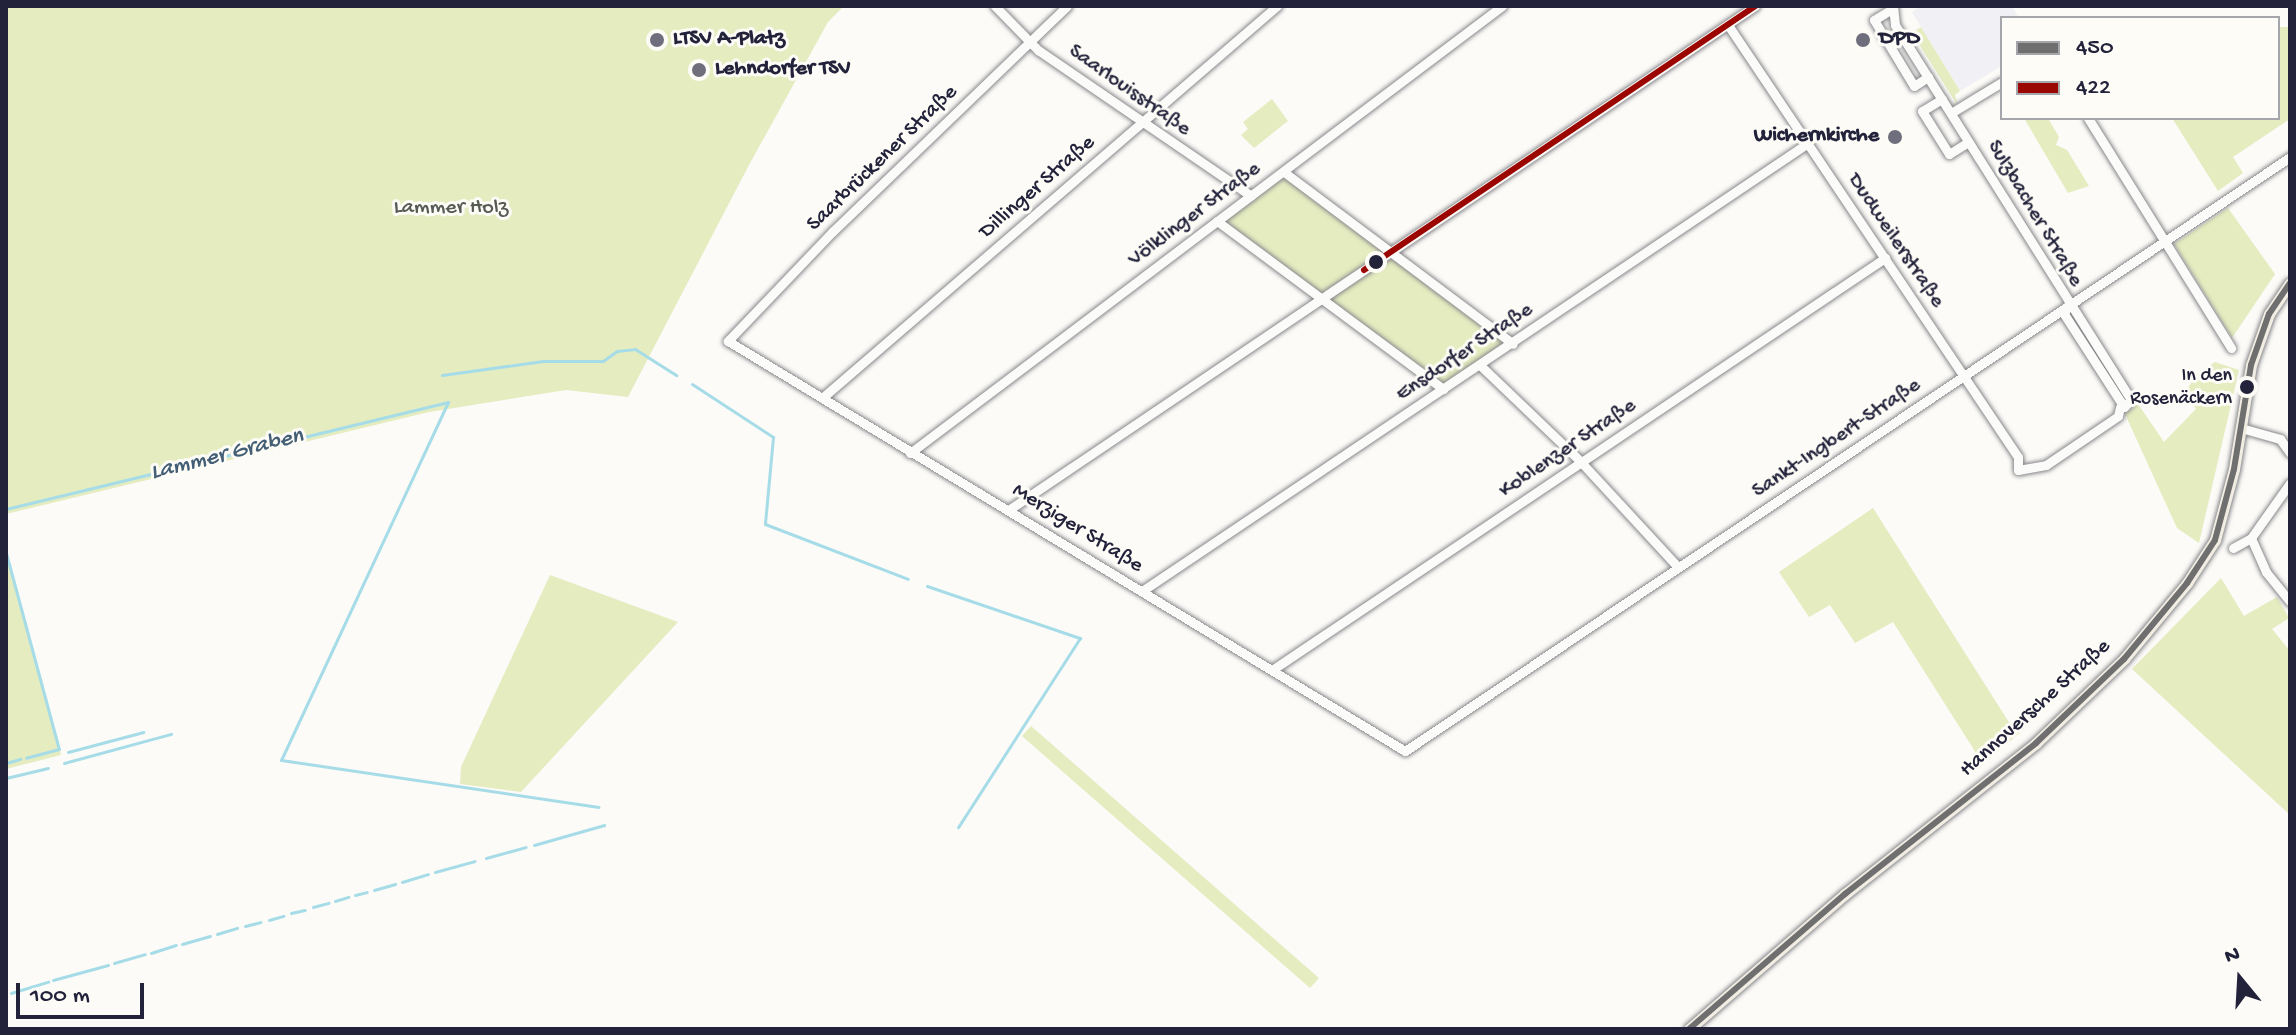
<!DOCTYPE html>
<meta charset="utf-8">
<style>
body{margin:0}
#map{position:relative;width:2296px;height:1035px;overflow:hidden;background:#fcfbf8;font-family:"Gochi Hand",sans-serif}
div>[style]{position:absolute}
.built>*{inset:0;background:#f1f0f4}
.green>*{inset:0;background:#e4ecc0}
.stream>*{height:3px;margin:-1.5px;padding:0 1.5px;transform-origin:1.5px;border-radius:1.5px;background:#a6dce7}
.roads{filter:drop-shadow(0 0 2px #88888c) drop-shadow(0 0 2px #88888c)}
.minor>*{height:9px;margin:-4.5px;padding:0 4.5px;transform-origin:4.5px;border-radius:4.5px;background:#fbfbf9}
.major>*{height:11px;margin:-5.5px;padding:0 5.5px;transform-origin:5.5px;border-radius:5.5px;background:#f1ede3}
.bus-1>*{height:6px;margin:-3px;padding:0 3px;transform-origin:3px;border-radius:3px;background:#706f6f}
.bus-2>*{height:6px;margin:-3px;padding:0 3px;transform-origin:3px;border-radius:3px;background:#9b0600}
.dots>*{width:22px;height:22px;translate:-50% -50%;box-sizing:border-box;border:4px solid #fdfcf7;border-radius:50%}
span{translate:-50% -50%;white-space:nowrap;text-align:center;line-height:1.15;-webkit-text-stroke:6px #fdfcf7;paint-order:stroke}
.bus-label{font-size:20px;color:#22223b}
.right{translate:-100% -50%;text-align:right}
.poi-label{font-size:22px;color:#22223b;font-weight:700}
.left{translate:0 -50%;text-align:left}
.street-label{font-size:22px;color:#22223b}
.park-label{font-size:22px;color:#565b55}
.water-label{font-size:24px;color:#435e75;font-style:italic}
.frame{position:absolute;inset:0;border:8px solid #22223b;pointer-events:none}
.legend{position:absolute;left:2000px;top:16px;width:280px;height:104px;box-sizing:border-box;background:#fdfcf7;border:2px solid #a5a5ac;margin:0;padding:10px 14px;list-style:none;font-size:24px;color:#22223b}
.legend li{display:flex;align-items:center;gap:16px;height:40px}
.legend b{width:40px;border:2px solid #a5a5ac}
.north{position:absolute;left:2200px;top:939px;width:80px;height:80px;-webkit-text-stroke:6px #fdfcf7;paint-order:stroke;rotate:342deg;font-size:22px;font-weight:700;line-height:32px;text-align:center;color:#22223b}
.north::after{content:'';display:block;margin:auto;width:28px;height:36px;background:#22223b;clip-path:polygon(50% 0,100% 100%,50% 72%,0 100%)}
.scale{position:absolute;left:16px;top:983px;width:128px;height:36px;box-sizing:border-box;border:4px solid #22223b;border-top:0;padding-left:10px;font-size:24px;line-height:28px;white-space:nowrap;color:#22223b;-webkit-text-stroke:6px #fdfcf7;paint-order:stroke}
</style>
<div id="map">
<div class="built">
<div style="clip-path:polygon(1922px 6px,2012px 6px,2019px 18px,2002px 18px,2002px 66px,1960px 91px,1912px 12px)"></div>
</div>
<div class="green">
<div style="clip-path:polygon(6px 6px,844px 6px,828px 22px,749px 165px,628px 397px,566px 390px,429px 412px,6px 514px)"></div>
<div style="clip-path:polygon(1921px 27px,1960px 91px,1955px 95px,1958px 106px,1912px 33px)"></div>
<div style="clip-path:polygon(2278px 27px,2290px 27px,2290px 119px,2233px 157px,2243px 173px,2218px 191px,2172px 118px,2278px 118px)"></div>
<div style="clip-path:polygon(1272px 99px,1288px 121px,1254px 148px,1241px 135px,1248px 129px,1243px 122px)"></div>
<div style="clip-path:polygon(2024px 118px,2048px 118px,2059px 137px,2056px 145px,2067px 150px,2089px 186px,2068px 193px)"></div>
<div style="clip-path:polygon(1284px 172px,1513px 344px,1443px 389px,1217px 221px)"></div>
<div style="clip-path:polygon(2228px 208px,2275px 274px,2232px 338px,2174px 244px)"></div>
<div style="clip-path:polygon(2215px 362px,2239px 370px,2199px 543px,2177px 528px,2125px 414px,2138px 404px,2164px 442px,2196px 409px,2185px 393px,2196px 375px)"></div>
<div style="clip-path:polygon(1873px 508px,2012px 727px,2022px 731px,1983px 764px,1893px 622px,1855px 643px,1830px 605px,1809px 617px,1779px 572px)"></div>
<div style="clip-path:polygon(6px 550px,61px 755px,6px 769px)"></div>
<div style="clip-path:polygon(550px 575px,678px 622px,521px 792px,460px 784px,461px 767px)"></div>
<div style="clip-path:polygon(2221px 578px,2244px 616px,2277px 597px,2289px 618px,2272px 629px,2290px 651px,2290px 815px,2132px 669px)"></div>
<div style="clip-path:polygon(1031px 726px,1319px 978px,1310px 988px,1022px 736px)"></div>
</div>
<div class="stream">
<div style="left:442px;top:375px;width:102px;rotate:-7.9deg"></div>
<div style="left:543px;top:361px;width:60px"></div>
<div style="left:603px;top:361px;width:17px;rotate:-36deg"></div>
<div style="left:617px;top:351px;width:18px;rotate:-6deg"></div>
<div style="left:635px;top:349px;width:49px;rotate:32.4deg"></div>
<div style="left:692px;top:384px;width:97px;rotate:33.2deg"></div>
<div style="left:773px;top:437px;width:87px;rotate:95.3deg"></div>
<div style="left:765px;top:524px;width:153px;rotate:21deg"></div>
<div style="left:448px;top:402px;width:395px;rotate:115deg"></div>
<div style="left:281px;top:760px;width:321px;rotate:8.4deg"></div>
<div style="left:6px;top:509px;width:455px;rotate:-13.6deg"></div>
<div style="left:6px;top:553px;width:203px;rotate:74.9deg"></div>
<div style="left:59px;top:749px;width:34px;rotate:165deg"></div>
<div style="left:927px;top:586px;width:162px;rotate:18.8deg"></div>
<div style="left:1080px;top:638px;width:225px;rotate:122.8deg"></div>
<div style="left:68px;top:752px;width:78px;rotate:-14.9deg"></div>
<div style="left:6px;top:763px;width:15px;rotate:-16deg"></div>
<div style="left:64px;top:763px;width:111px;rotate:-15.2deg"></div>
<div style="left:6px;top:778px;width:43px;rotate:-13.4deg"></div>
<div style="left:534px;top:845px;width:73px;rotate:-15.9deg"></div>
<div style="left:486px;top:858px;width:41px;rotate:-15.4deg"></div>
<div style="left:435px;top:872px;width:41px;rotate:-15.4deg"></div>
<div style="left:402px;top:882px;width:27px;rotate:-17deg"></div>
<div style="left:374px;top:890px;width:22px;rotate:-16deg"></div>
<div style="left:355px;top:895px;width:12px;rotate:-14deg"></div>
<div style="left:335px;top:901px;width:14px;rotate:-17deg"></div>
<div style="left:313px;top:907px;width:16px;rotate:-15deg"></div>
<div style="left:291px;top:913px;width:14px;rotate:-12deg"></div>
<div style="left:269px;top:920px;width:15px;rotate:-16deg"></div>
<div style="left:245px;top:926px;width:16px;rotate:-14deg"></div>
<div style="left:217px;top:934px;width:21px;rotate:-17deg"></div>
<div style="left:182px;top:944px;width:29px;rotate:-16deg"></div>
<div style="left:151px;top:953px;width:26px;rotate:-18deg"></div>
<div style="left:114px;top:963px;width:32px;rotate:-16deg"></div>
<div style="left:53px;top:980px;width:57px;rotate:-15.3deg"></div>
<div style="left:11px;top:993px;width:39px;rotate:-17deg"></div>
<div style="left:2287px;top:1029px;width:4px;rotate:-45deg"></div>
</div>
<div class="roads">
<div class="minor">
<div style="left:995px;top:6px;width:62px;rotate:45.7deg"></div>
<div style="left:1038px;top:50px;width:258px;rotate:34.4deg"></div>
<div style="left:1067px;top:6px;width:326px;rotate:136.1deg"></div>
<div style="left:832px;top:232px;width:151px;rotate:133.7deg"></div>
<div style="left:728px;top:341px;width:791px;rotate:31.2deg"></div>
<div style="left:1405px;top:751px;width:1066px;rotate:-33.87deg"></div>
<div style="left:1893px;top:6px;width:19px;rotate:84deg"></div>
<div style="left:1895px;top:25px;width:443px;rotate:57.8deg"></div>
<div style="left:2131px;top:400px;width:10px;rotate:135deg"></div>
<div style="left:2124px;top:407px;width:111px;rotate:-122.8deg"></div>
<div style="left:2064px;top:314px;width:10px;rotate:-66deg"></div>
<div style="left:1892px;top:9px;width:21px;rotate:149deg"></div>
<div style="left:1874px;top:20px;width:77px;rotate:58.8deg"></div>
<div style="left:1914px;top:86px;width:17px;rotate:-33deg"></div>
<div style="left:1728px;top:25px;width:520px;rotate:56.13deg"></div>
<div style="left:2018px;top:457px;width:13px;rotate:90deg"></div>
<div style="left:2018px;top:470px;width:28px;rotate:-10deg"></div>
<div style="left:2046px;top:465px;width:87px;rotate:-34.2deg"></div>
<div style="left:2118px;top:416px;width:9px;rotate:-77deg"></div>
<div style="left:1942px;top:99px;width:23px;rotate:149deg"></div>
<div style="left:1922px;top:111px;width:51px;rotate:57.9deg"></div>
<div style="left:1949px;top:154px;width:22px;rotate:-32deg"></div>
<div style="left:1951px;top:113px;width:60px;rotate:-31.3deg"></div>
<div style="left:2088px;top:118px;width:271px;rotate:58.1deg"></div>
<div style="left:1284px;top:172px;width:286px;rotate:36.9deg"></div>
<div style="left:1217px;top:221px;width:282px;rotate:36.6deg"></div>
<div style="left:1480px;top:365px;width:140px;rotate:43.8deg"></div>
<div style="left:1581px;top:462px;width:143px;rotate:47.3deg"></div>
<div style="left:822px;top:398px;width:601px;rotate:-40.75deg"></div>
<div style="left:2241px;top:428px;width:41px;rotate:15.8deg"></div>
<div style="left:2280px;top:439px;width:17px;rotate:54deg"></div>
<div style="left:910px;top:453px;width:742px;rotate:-37.06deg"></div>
<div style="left:1010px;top:509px;width:899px;rotate:-34.03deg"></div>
<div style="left:2251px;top:538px;width:37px;rotate:66deg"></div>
<div style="left:2266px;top:572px;width:38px;rotate:51deg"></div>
<div style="left:2233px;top:548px;width:21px;rotate:-29deg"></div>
<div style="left:2251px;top:538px;width:67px;rotate:-54.7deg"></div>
<div style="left:1142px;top:591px;width:803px;rotate:-33.93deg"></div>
<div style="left:1272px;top:670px;width:739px;rotate:-33.91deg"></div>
</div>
<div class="major">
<div style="left:1689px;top:1029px;width:206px;rotate:-40.9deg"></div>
<div style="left:1845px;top:894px;width:243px;rotate:-38.3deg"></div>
<div style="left:2036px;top:743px;width:122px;rotate:-43.7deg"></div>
<div style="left:2124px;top:659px;width:99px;rotate:-50.3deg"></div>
<div style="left:2187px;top:583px;width:51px;rotate:-56.9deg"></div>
<div style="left:2215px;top:540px;width:73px;rotate:-75deg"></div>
<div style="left:2234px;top:469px;width:105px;rotate:-80.7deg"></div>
<div style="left:2251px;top:365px;width:54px;rotate:-70.6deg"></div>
<div style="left:2269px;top:314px;width:37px;rotate:-56deg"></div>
</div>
</div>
<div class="bus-1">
<div style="left:1689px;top:1029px;width:206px;rotate:-40.9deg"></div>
<div style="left:1845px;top:894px;width:243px;rotate:-38.3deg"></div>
<div style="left:2036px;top:743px;width:122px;rotate:-43.7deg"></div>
<div style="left:2124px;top:659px;width:99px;rotate:-50.3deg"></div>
<div style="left:2187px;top:583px;width:51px;rotate:-56.9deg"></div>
<div style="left:2215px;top:540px;width:73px;rotate:-75deg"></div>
<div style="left:2234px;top:469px;width:105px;rotate:-80.7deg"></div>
<div style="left:2251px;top:365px;width:54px;rotate:-70.6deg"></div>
<div style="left:2269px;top:314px;width:37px;rotate:-56deg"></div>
</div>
<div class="bus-2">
<div style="left:1364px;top:270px;width:472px;rotate:-34deg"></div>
</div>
<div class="dots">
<div style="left:657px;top:40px;background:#6e6e7d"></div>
<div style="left:1863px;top:40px;background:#6e6e7d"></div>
<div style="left:699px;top:70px;background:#6e6e7d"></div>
<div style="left:1895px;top:137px;background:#6e6e7d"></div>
<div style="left:1376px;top:262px;background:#22223b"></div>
<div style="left:2247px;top:387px;background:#22223b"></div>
</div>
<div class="bus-label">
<span class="right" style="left:2232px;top:388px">In den<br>Rosenäckern</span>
</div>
<div class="poi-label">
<span class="left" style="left:673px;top:40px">LTSV A-Platz</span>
<span class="left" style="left:1879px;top:40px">DPD</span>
<span class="left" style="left:715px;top:70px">Lehndorfer TSV</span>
<span class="right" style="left:1879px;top:137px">Wichernkirche</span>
</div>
<div class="street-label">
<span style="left:1129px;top:91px;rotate:35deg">Saarlouisstraße</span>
<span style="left:883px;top:159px;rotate:-44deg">Saarbrückener Straße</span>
<span style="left:1038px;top:188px;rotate:-41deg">Dillinger Straße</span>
<span style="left:2034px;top:214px;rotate:59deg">Sulzbacher Straße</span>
<span style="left:1195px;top:215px;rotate:-37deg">Völklinger Straße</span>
<span style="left:1895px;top:241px;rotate:56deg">Dudweilerstraße</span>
<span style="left:1465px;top:353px;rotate:-34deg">Ensdorfer Straße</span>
<span style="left:1837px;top:439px;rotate:-34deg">Sankt-Ingbert-Straße</span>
<span style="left:1568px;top:449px;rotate:-34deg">Koblenzer Straße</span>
<span style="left:1077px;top:529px;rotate:32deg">Merziger Straße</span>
<span style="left:2036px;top:709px;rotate:-42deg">Hannoversche Straße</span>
</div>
<div class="park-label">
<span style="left:451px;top:209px">Lammer Holz</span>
</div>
<div class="water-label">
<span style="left:227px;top:455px;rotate:-14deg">Lammer Graben</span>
</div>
<div class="frame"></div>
<ul class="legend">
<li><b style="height:10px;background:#706f6f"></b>450</li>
<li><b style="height:10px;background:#9b0600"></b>422</li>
</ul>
<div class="north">N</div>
<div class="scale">100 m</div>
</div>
